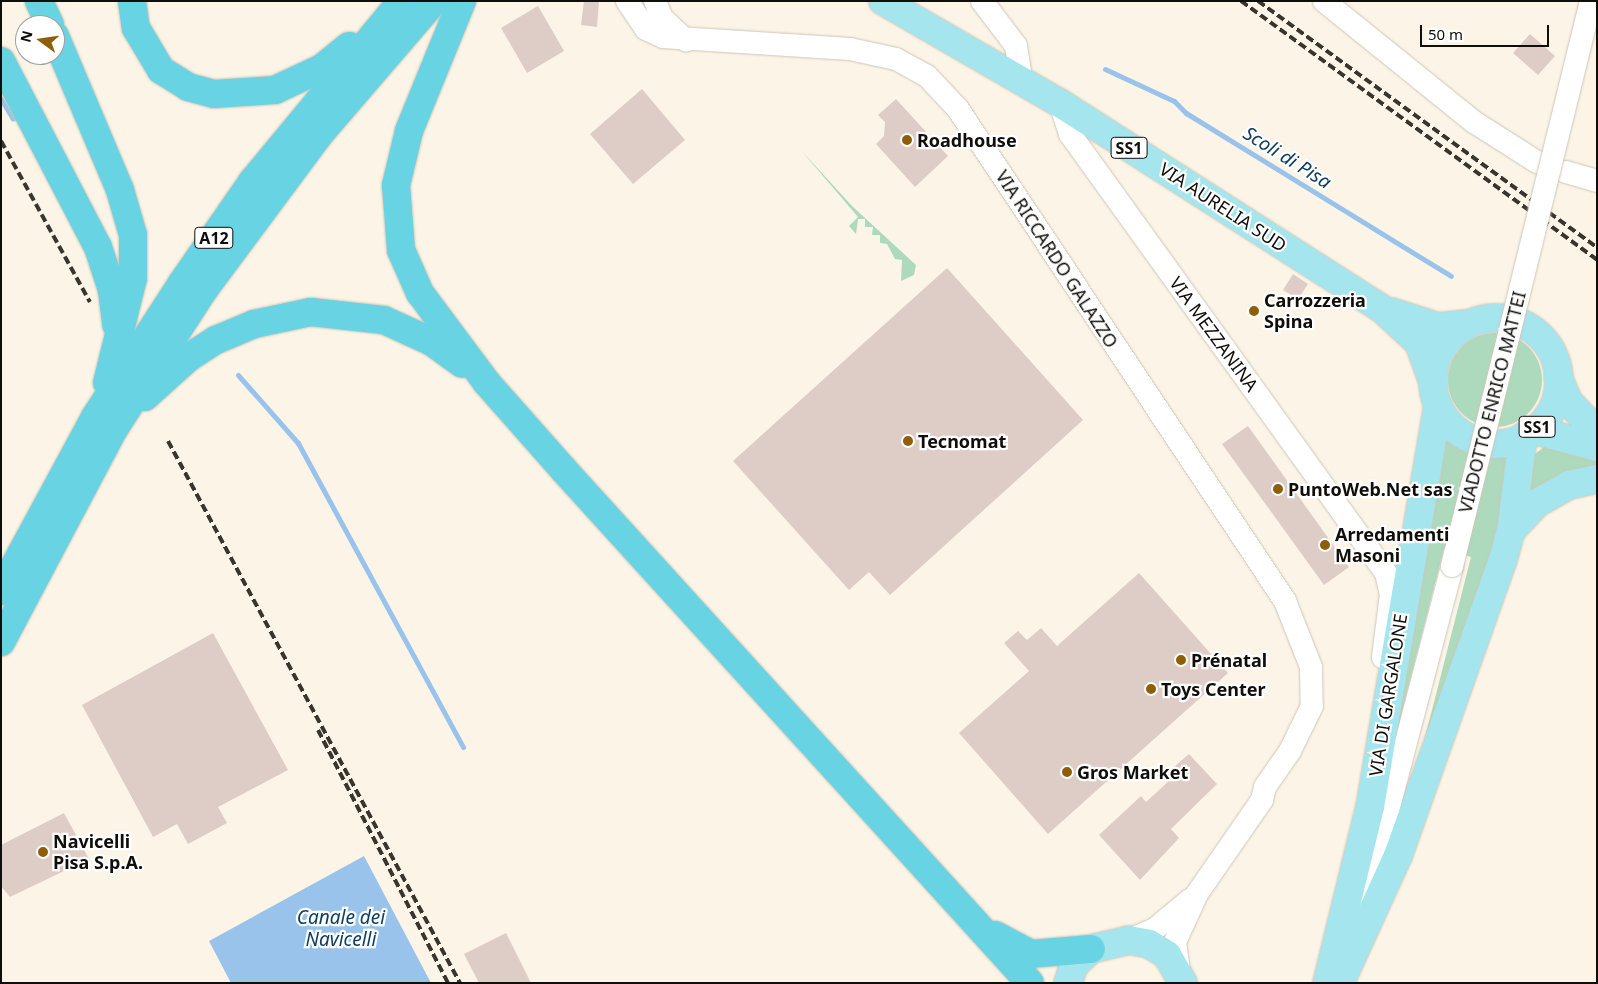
<!DOCTYPE html>
<meta charset="utf-8">
<style>
body{margin:0}
#map{position:relative;width:1598px;height:984px;overflow:hidden;background:#fcf5e7;font-family:"Noto Sans",sans-serif}
div>[style]{position:absolute}
.green>*{inset:0;background:#addabc}
.round{border-radius:50%}
.water>*{inset:0;background:#99c3ea}
.stream>*{height:5px;margin:-2.5px;padding:0 2.5px;transform-origin:2.5px;border-radius:2.5px;background:#99c3ea}
.building>*{inset:0;background:#deccc7}
.roads{filter:drop-shadow(0 0 1px #cdc6b8) drop-shadow(0 0 1px #cdc6b8)}
.minor>*{height:22px;margin:-11px;padding:0 11px;transform-origin:11px;border-radius:11px;background:#fff}
.major>*{height:28px;margin:-14px;padding:0 14px;transform-origin:14px;border-radius:14px;background:#a4e5ee}
.major>.ring{margin:-14px;padding:0;box-sizing:content-box;background:none;border:28px solid #a4e5ee;border-radius:50%}
.highway>*{height:28px;margin:-14px;padding:0 14px;transform-origin:14px;border-radius:14px;background:#68d3e3}
.rail>*{height:4px;margin-top:-2px;transform-origin:0;background:repeating-linear-gradient(90deg,#38352f 0 8px,transparent 0 12px)}
.bridges{filter:drop-shadow(0 0 1px #cdc6b8) drop-shadow(0 0 1px #cdc6b8)}
.minor-bridge>*{height:22px;margin:-11px;padding:0 11px;transform-origin:11px;border-radius:11px;background:#fff}
.dots>*{width:14px;height:14px;translate:-50% -50%;box-sizing:border-box;border:2px solid #fff;border-radius:50%}
span{translate:-50% -50%;white-space:nowrap;text-align:center;line-height:1.15;-webkit-text-stroke:4.5px #fff;paint-order:stroke}
.shield-label span{padding:1px 4px;background:#fff;border:1px solid;border-radius:4px;-webkit-text-stroke-width:0}
.shield-label{font-size:16px;color:#100e09;font-weight:700}
.poi-label{font-size:18px;color:#100e09;font-weight:700}
.left{translate:0 -50%;text-align:left}
.street-label{font-size:18px;color:#100e09}
.water-label{font-size:19px;color:#0e3e62;font-style:italic}
.frame{position:absolute;inset:0;border:2px solid #100e09;pointer-events:none}
.north{position:absolute;left:15px;top:15px;width:50px;height:50px;box-sizing:border-box;background:#fff;border:1px solid #9f9f9d;border-radius:50%;rotate:284deg;font-size:14px;font-weight:700;line-height:20px;text-align:center;color:#100e09}
.north::after{content:'';display:block;margin:auto;width:18px;height:22px;background:#8e5f07;clip-path:polygon(50% 0,100% 100%,50% 72%,0 100%)}
.scale{position:absolute;left:1420px;top:25px;width:129px;height:22px;box-sizing:border-box;border:2px solid #100e09;border-top:0;padding-left:6px;font-size:15px;line-height:18px;white-space:nowrap;color:#100e09;-webkit-text-stroke:4px #fff;paint-order:stroke}
</style>
<div id="map">
<div class="green">
<div style="clip-path:polygon(800px 149px,852px 206px,916px 265px,914px 275px,901px 281px,902px 260px,895px 259px,887px 244px,880px 243px,880px 235px,872px 235px,873px 227px,865px 227px,865px 219px,858px 219px,856px 234px,849px 226px,858px 217px)"></div>
<div class="round" style="left:1448px;top:333px;width:94px;height:94px"></div>
<div style="clip-path:polygon(1439px 434px,1474px 454px,1515px 457px,1505px 524px,1404px 820px,1471px 557px,1444px 549px,1376px 812px)"></div>
<div style="clip-path:polygon(1549px 443px,1597px 458px,1597px 474px,1525px 502px,1535px 454px)"></div>
</div>
<div class="water">
<div style="clip-path:polygon(364px 856px,431px 983px,231px 983px,209px 941px)"></div>
</div>
<div class="stream">
<div style="left:1105px;top:69px;width:76px;rotate:24.9deg"></div>
<div style="left:1174px;top:101px;width:17px;rotate:45deg"></div>
<div style="left:1186px;top:113px;width:311px;rotate:31.6deg"></div>
<div style="left:1px;top:99px;width:23px;rotate:59deg"></div>
<div style="left:238px;top:375px;width:91px;rotate:48.6deg"></div>
<div style="left:298px;top:443px;width:346px;rotate:61.5deg"></div>
</div>
<div class="building">
<div style="clip-path:polygon(584px 1px,599px 1px,597px 27px,581px 25px)"></div>
<div style="clip-path:polygon(538px 6px,564px 51px,527px 73px,501px 28px)"></div>
<div style="clip-path:polygon(1530px 34px,1555px 56px,1538px 75px,1513px 53px)"></div>
<div style="clip-path:polygon(642px 89px,685px 140px,633px 184px,590px 134px)"></div>
<div style="clip-path:polygon(896px 99px,948px 156px,915px 187px,876px 144px,884px 136px,885px 122px,878px 115px)"></div>
<div style="clip-path:polygon(947px 268px,1083px 420px,890px 595px,869px 572px,849px 590px,733px 461px)"></div>
<div style="clip-path:polygon(1293px 274px,1308px 284px,1298px 299px,1283px 290px)"></div>
<div style="clip-path:polygon(1248px 426px,1349px 567px,1324px 585px,1222px 444px)"></div>
<div style="clip-path:polygon(1139px 573px,1228px 673px,1048px 834px,959px 733px,1029px 671px,1004px 643px,1018px 631px,1027px 640px,1041px 628px,1057px 646px)"></div>
<div style="clip-path:polygon(213px 633px,288px 770px,218px 807px,227px 823px,188px 844px,177px 824px,153px 837px,82px 705px)"></div>
<div style="clip-path:polygon(1189px 754px,1217px 784px,1171px 829px,1179px 838px,1140px 880px,1099px 835px,1141px 796px,1146px 802px,1170px 780px,1165px 775px)"></div>
<div style="clip-path:polygon(64px 813px,89px 859px,10px 897px,1px 886px,1px 845px)"></div>
<div style="clip-path:polygon(506px 933px,531px 983px,479px 983px,464px 954px)"></div>
</div>
<div class="roads">
<div class="minor">
<div style="left:627px;top:1px;width:34px;rotate:56deg"></div>
<div style="left:646px;top:29px;width:19px;rotate:25deg"></div>
<div style="left:663px;top:37px;width:187px;rotate:3.7deg"></div>
<div style="left:850px;top:49px;width:47px;rotate:12.3deg"></div>
<div style="left:896px;top:59px;width:35px;rotate:29deg"></div>
<div style="left:927px;top:76px;width:45px;rotate:46.8deg"></div>
<div style="left:958px;top:109px;width:591px;rotate:56.39deg"></div>
<div style="left:1285px;top:601px;width:71px;rotate:68.5deg"></div>
<div style="left:1311px;top:667px;width:39px;rotate:89deg"></div>
<div style="left:1312px;top:706px;width:50px;rotate:116.1deg"></div>
<div style="left:1290px;top:751px;width:44px;rotate:124.8deg"></div>
<div style="left:1265px;top:787px;width:13px;rotate:103deg"></div>
<div style="left:1262px;top:800px;width:114px;rotate:124.7deg"></div>
<div style="left:1197px;top:894px;width:53px;rotate:114.6deg"></div>
<div style="left:1175px;top:942px;width:29px;rotate:82deg"></div>
<div style="left:655px;top:1px;width:18px;rotate:68deg"></div>
<div style="left:662px;top:18px;width:33px;rotate:43deg"></div>
<div style="left:982px;top:1px;width:56px;rotate:52.9deg"></div>
<div style="left:1016px;top:46px;width:37px;rotate:81deg"></div>
<div style="left:1324px;top:1px;width:193px;rotate:38.9deg"></div>
<div style="left:1474px;top:122px;width:75px;rotate:32.4deg"></div>
<div style="left:1060px;top:103px;width:33px;rotate:72deg"></div>
<div style="left:1070px;top:134px;width:541px;rotate:54.25deg"></div>
<div style="left:1386px;top:573px;width:22px;rotate:77deg"></div>
<div style="left:1391px;top:594px;width:64px;rotate:97.2deg"></div>
<div style="left:1566px;top:172px;width:32px;rotate:16deg"></div>
<div style="left:1362px;top:910px;width:356px;rotate:-75.3deg"></div>
<div style="left:1129px;top:940px;width:28px;rotate:-23deg"></div>
<div style="left:1155px;top:929px;width:47px;rotate:-39.8deg"></div>
</div>
<div class="major">
<div style="left:883px;top:1px;width:204px;rotate:30deg"></div>
<div style="left:1060px;top:103px;width:381px;rotate:32.6deg"></div>
<div style="left:1381px;top:308px;width:52px;rotate:42.6deg"></div>
<div style="left:1419px;top:343px;width:41px;rotate:70.3deg"></div>
<div style="left:1392px;top:312px;width:48px;rotate:18.1deg"></div>
<div style="left:1438px;top:327px;width:31px;rotate:-6deg"></div>
<div class="ring" style="left:1433px;top:318px;width:98px;height:98px"></div>
<div style="left:1558px;top:377px;width:26px;rotate:67deg"></div>
<div style="left:1568px;top:401px;width:42px;rotate:46.9deg"></div>
<div style="left:1534px;top:430px;width:65px;rotate:15.1deg"></div>
<div style="left:1511px;top:531px;width:38px;rotate:-47deg"></div>
<div style="left:1537px;top:503px;width:37px;rotate:-29deg"></div>
<div style="left:1569px;top:485px;width:29px;rotate:-12deg"></div>
<div style="left:1068px;top:983px;width:19px;rotate:-72deg"></div>
<div style="left:1074px;top:965px;width:23px;rotate:-43deg"></div>
<div style="left:1091px;top:949px;width:39px;rotate:-13deg"></div>
<div style="left:1129px;top:940px;width:20px;rotate:11deg"></div>
<div style="left:1149px;top:944px;width:21px;rotate:31deg"></div>
<div style="left:1167px;top:955px;width:32px;rotate:60deg"></div>
<div style="left:1327px;top:983px;width:181px;rotate:-76.3deg"></div>
<div style="left:1370px;top:807px;width:408px;rotate:-80.4deg"></div>
<div style="left:1340px;top:983px;width:140px;rotate:-65.5deg"></div>
<div style="left:1398px;top:856px;width:314px;rotate:-70.5deg"></div>
<div style="left:1503px;top:560px;width:30px;rotate:-75deg"></div>
<div style="left:1511px;top:531px;width:95px;rotate:-82.7deg"></div>
</div>
<div class="highway">
<div style="left:39px;top:1px;width:26px;rotate:65deg"></div>
<div style="left:132px;top:1px;width:27px;rotate:82deg"></div>
<div style="left:136px;top:28px;width:49px;rotate:59.2deg"></div>
<div style="left:161px;top:70px;width:32px;rotate:32deg"></div>
<div style="left:188px;top:87px;width:27px;rotate:15deg"></div>
<div style="left:214px;top:94px;width:61px;rotate:-3.8deg"></div>
<div style="left:275px;top:90px;width:52px;rotate:-25.1deg"></div>
<div style="left:322px;top:68px;width:35px;rotate:-39deg"></div>
<div style="left:462px;top:1px;width:140px;rotate:112.2deg"></div>
<div style="left:409px;top:131px;width:56px;rotate:103.5deg"></div>
<div style="left:396px;top:185px;width:65px;rotate:85.6deg"></div>
<div style="left:401px;top:250px;width:47px;rotate:66.2deg"></div>
<div style="left:420px;top:293px;width:112px;rotate:53.3deg"></div>
<div style="left:487px;top:383px;width:115px;rotate:48.5deg"></div>
<div style="left:563px;top:469px;width:694px;rotate:47.74deg"></div>
<div style="left:55px;top:36px;width:167px;rotate:67.1deg"></div>
<div style="left:120px;top:190px;width:47px;rotate:73.9deg"></div>
<div style="left:133px;top:235px;width:43px;rotate:90deg"></div>
<div style="left:133px;top:278px;width:108px;rotate:103.9deg"></div>
<div style="left:1px;top:61px;width:210px;rotate:62.5deg"></div>
<div style="left:98px;top:247px;width:45px;rotate:72deg"></div>
<div style="left:112px;top:290px;width:35px;rotate:83deg"></div>
<div style="left:145px;top:397px;width:58px;rotate:-42.2deg"></div>
<div style="left:188px;top:358px;width:33px;rotate:-33deg"></div>
<div style="left:216px;top:340px;width:41px;rotate:-22.8deg"></div>
<div style="left:254px;top:324px;width:58px;rotate:-11.9deg"></div>
<div style="left:311px;top:312px;width:73px;rotate:6.3deg"></div>
<div style="left:384px;top:320px;width:53px;rotate:24.6deg"></div>
<div style="left:432px;top:342px;width:37px;rotate:36deg"></div>
<div style="left:1px;top:591px;width:198px;rotate:-61.6deg"></div>
<div style="left:95px;top:417px;width:160px;rotate:-57deg"></div>
<div style="left:182px;top:283px;width:123px;rotate:-55.3deg"></div>
<div style="left:252px;top:182px;width:235px;rotate:-50.4deg"></div>
<div style="left:1px;top:642px;width:241px;rotate:-62.1deg"></div>
<div style="left:114px;top:429px;width:164px;rotate:-57.2deg"></div>
<div style="left:203px;top:291px;width:193px;rotate:-53.4deg"></div>
<div style="left:318px;top:136px;width:178px;rotate:-49.3deg"></div>
<div style="left:995px;top:935px;width:41px;rotate:27.8deg"></div>
<div style="left:1031px;top:954px;width:60px;rotate:-4.8deg"></div>
</div>
</div>
<div class="rail">
<div style="left:1241px;top:1px;width:440px;rotate:36deg"></div>
<div style="left:1258px;top:1px;width:419px;rotate:36deg"></div>
<div style="left:1px;top:141px;width:184px;rotate:61.1deg"></div>
<div style="left:168px;top:441px;width:616px;rotate:61.69deg"></div>
<div style="left:318px;top:730px;width:284px;rotate:62.8deg"></div>
</div>
<div class="bridges">
<div class="minor-bridge">
<div style="left:1452px;top:566px;width:582px;rotate:-76.18deg"></div>
</div>
</div>
<div class="dots">
<div style="left:907px;top:140px;background:#8e5f07"></div>
<div style="left:1254px;top:311px;background:#8e5f07"></div>
<div style="left:908px;top:441px;background:#8e5f07"></div>
<div style="left:1278px;top:489px;background:#8e5f07"></div>
<div style="left:1325px;top:545px;background:#8e5f07"></div>
<div style="left:1181px;top:660px;background:#8e5f07"></div>
<div style="left:1151px;top:689px;background:#8e5f07"></div>
<div style="left:1067px;top:772px;background:#8e5f07"></div>
<div style="left:43px;top:852px;background:#8e5f07"></div>
</div>
<div class="shield-label">
<span style="left:1129px;top:148px">SS1</span>
<span style="left:214px;top:238px">A12</span>
<span style="left:1537px;top:427px">SS1</span>
</div>
<div class="poi-label">
<span class="left" style="left:917px;top:140px">Roadhouse</span>
<span class="left" style="left:1264px;top:311px">Carrozzeria<br>Spina</span>
<span class="left" style="left:918px;top:441px">Tecnomat</span>
<span class="left" style="left:1288px;top:489px">PuntoWeb.Net sas</span>
<span class="left" style="left:1335px;top:545px">Arredamenti<br>Masoni</span>
<span class="left" style="left:1191px;top:660px">Prénatal</span>
<span class="left" style="left:1161px;top:689px">Toys Center</span>
<span class="left" style="left:1077px;top:772px">Gros Market</span>
<span class="left" style="left:53px;top:852px">Navicelli<br>Pisa S.p.A.</span>
</div>
<div class="street-label">
<span style="left:1223px;top:207px;rotate:33deg">VIA AURELIA SUD</span>
<span style="left:1057px;top:259px;rotate:57deg">VIA RICCARDO GALAZZO</span>
<span style="left:1214px;top:334px;rotate:54deg">VIA MEZZANINA</span>
<span style="left:1492px;top:402px;rotate:-76deg">VIADOTTO ENRICO MATTEI</span>
<span style="left:1388px;top:695px;rotate:-81deg">VIA DI GARGALONE</span>
</div>
<div class="water-label">
<span style="left:1287px;top:158px;rotate:32deg">Scoli di Pisa</span>
<span style="left:341px;top:929px">Canale dei<br>Navicelli</span>
</div>
<div class="frame"></div>
<div class="north">N</div>
<div class="scale">50 m</div>
</div>
